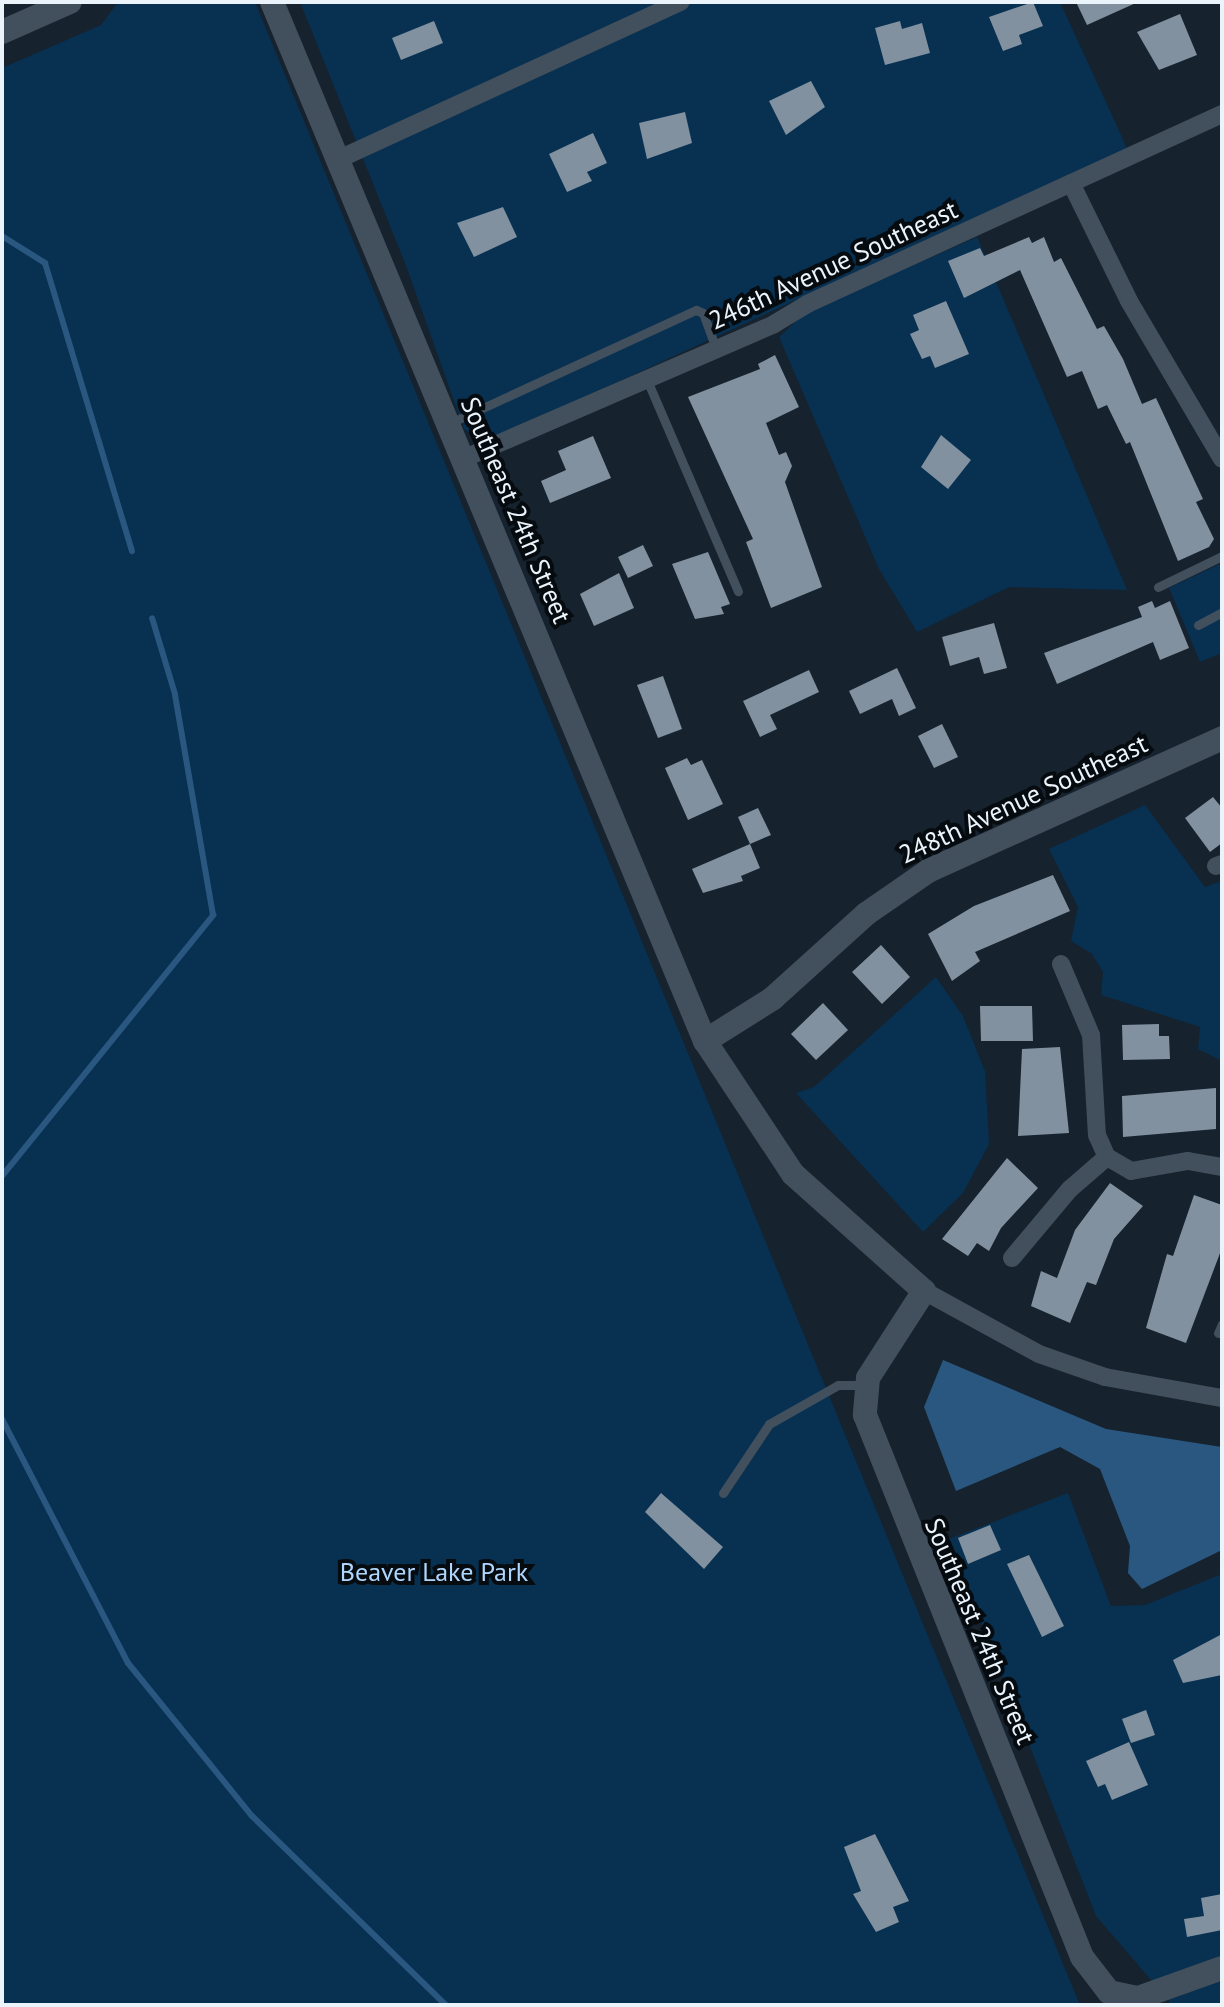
<!DOCTYPE html>
<style>
body{margin:0}
#map{position:relative;width:1224px;height:2007px;overflow:hidden;background:#16222d;font-family:"PT Sans",sans-serif}
div>[style]{position:absolute}
.green>*{inset:0;background:#073051}
.water>*{inset:0;background:#2a5780}
.stream>*{height:6px;margin:-3px;padding:0 3px;transform-origin:3px;border-radius:3px;background:#2a5780}
.building>*{inset:0;background:#82919f}
.lane>*{height:9px;margin:-4.5px;padding:0 4.5px;transform-origin:4.5px;border-radius:4.5px;background:#424f5c}
.street>*{height:18px;margin:-9px;padding:0 9px;transform-origin:9px;border-radius:9px;background:#424f5c}
.secondary>*{height:24px;margin:-12px;padding:0 12px;transform-origin:12px;border-radius:12px;background:#424f5c}
span{translate:-50% -50%;white-space:nowrap;text-align:center;line-height:1.15;-webkit-text-stroke:8px #060b10;paint-order:stroke}
.street-label{font-size:26px;color:#ebf3fb}
.park-label{font-size:26px;color:#afd6fd}
.frame{position:absolute;inset:0;border:4px solid #ebf3fb;pointer-events:none}
</style>
<div id="map">
<div class="green">
<div style="clip-path:polygon(118px 2px,255px 2px,1080px 2005px,2px 2005px,2px 68px,101px 25px)"></div>
<div style="clip-path:polygon(300px 2px,1060px 2px,1127px 148px,485px 443px,464px 429px,405px 263px)"></div>
<div style="clip-path:polygon(977px 237px,1127px 590px,1009px 587px,917px 632px,879px 569px,779px 337px,806px 312px)"></div>
<div style="clip-path:polygon(1222px 563px,1222px 653px,1200px 662px,1169px 588px)"></div>
<div style="clip-path:polygon(1145px 805px,1205px 887px,1222px 881px,1222px 1061px,1198px 1049px,1200px 1027px,1101px 995px,1103px 972px,1092px 954px,1071px 941px,1078px 907px,1049px 849px)"></div>
<div style="clip-path:polygon(936px 977px,963px 1016px,985px 1071px,989px 1144px,963px 1193px,923px 1232px,796px 1093px,814px 1087px)"></div>
<div style="clip-path:polygon(1068px 1493px,1111px 1606px,1145px 1605px,1222px 1574px,1222px 2005px,1165px 2005px,1170px 2002px,1096px 1916px,949px 1539px)"></div>
</div>
<div class="water">
<div style="clip-path:polygon(943px 1360px,1106px 1429px,1222px 1447px,1222px 1550px,1142px 1589px,1128px 1573px,1130px 1546px,1100px 1469px,1060px 1447px,956px 1491px,924px 1407px)"></div>
</div>
<div class="stream">
<div style="left:2px;top:236px;width:51px;rotate:32.1deg"></div>
<div style="left:45px;top:263px;width:301px;rotate:73.2deg"></div>
<div style="left:2px;top:1176px;width:336px;rotate:-51deg"></div>
<div style="left:213px;top:915px;width:224px;rotate:-99.8deg"></div>
<div style="left:175px;top:694px;width:79px;rotate:-106.8deg"></div>
<div style="left:2px;top:1419px;width:275px;rotate:62.7deg"></div>
<div style="left:128px;top:1663px;width:197px;rotate:51deg"></div>
<div style="left:252px;top:1816px;width:271px;rotate:44.3deg"></div>
</div>
<div class="building">
<div style="clip-path:polygon(1033px 2px,1043px 26px,1019px 35px,1022px 44px,1003px 51px,989px 17px)"></div>
<div style="clip-path:polygon(1076px 2px,1138px 2px,1087px 25px)"></div>
<div style="clip-path:polygon(1180px 14px,1197px 55px,1159px 70px,1137px 32px)"></div>
<div style="clip-path:polygon(434px 21px,443px 43px,401px 60px,392px 38px)"></div>
<div style="clip-path:polygon(900px 21px,902px 29px,922px 23px,930px 53px,885px 65px,875px 28px)"></div>
<div style="clip-path:polygon(811px 81px,825px 107px,786px 135px,769px 101px)"></div>
<div style="clip-path:polygon(685px 112px,692px 143px,647px 159px,639px 123px)"></div>
<div style="clip-path:polygon(593px 133px,607px 163px,587px 172px,592px 181px,567px 192px,549px 154px)"></div>
<div style="clip-path:polygon(503px 207px,517px 237px,474px 257px,457px 223px)"></div>
<div style="clip-path:polygon(1029px 237px,1032px 243px,1044px 237px,1054px 262px,1061px 258px,1097px 329px,1104px 326px,1123px 359px,1142px 404px,1156px 398px,1203px 499px,1196px 502px,1214px 539px,1209px 547px,1178px 561px,1130px 442px,1126px 444px,1107px 405px,1098px 409px,1082px 371px,1067px 377px,1020px 270px,964px 298px,948px 261px,980px 248px,984px 256px)"></div>
<div style="clip-path:polygon(946px 301px,969px 354px,935px 368px,930px 356px,922px 359px,910px 334px,919px 330px,913px 315px)"></div>
<div style="clip-path:polygon(775px 355px,799px 407px,766px 423px,779px 455px,786px 452px,792px 466px,785px 482px,822px 587px,771px 608px,746px 542px,753px 539px,688px 397px,760px 369px,758px 364px)"></div>
<div style="clip-path:polygon(941px 435px,971px 460px,948px 489px,921px 467px)"></div>
<div style="clip-path:polygon(593px 436px,611px 478px,550px 503px,541px 481px,566px 470px,558px 451px)"></div>
<div style="clip-path:polygon(643px 545px,653px 566px,628px 578px,618px 557px)"></div>
<div style="clip-path:polygon(708px 552px,730px 604px,721px 607px,724px 614px,695px 619px,672px 564px)"></div>
<div style="clip-path:polygon(619px 573px,634px 608px,594px 626px,580px 594px)"></div>
<div style="clip-path:polygon(1152px 601px,1155px 608px,1170px 601px,1189px 648px,1160px 660px,1153px 642px,1057px 684px,1044px 653px,1142px 617px,1138px 607px)"></div>
<div style="clip-path:polygon(994px 623px,1007px 668px,984px 674px,979px 657px,950px 666px,942px 637px)"></div>
<div style="clip-path:polygon(897px 668px,916px 708px,899px 716px,892px 699px,860px 714px,849px 691px)"></div>
<div style="clip-path:polygon(809px 670px,819px 692px,770px 715px,777px 729px,760px 737px,743px 701px)"></div>
<div style="clip-path:polygon(663px 676px,682px 729px,658px 738px,637px 685px)"></div>
<div style="clip-path:polygon(942px 724px,958px 757px,934px 768px,918px 736px)"></div>
<div style="clip-path:polygon(687px 758px,691px 765px,702px 760px,723px 804px,688px 820px,665px 768px)"></div>
<div style="clip-path:polygon(1213px 797px,1222px 808px,1222px 843px,1210px 852px,1185px 818px)"></div>
<div style="clip-path:polygon(758px 808px,771px 835px,750px 844px,738px 817px)"></div>
<div style="clip-path:polygon(750px 844px,760px 868px,741px 876px,743px 881px,703px 893px,692px 869px)"></div>
<div style="clip-path:polygon(1053px 875px,1070px 911px,975px 952px,980px 961px,952px 981px,928px 934px,974px 906px)"></div>
<div style="clip-path:polygon(881px 945px,910px 977px,882px 1004px,852px 972px)"></div>
<div style="clip-path:polygon(823px 1003px,848px 1030px,816px 1060px,791px 1034px)"></div>
<div style="clip-path:polygon(980px 1006px,1032px 1006px,1033px 1041px,981px 1041px)"></div>
<div style="clip-path:polygon(1159px 1024px,1159px 1036px,1169px 1036px,1170px 1059px,1123px 1060px,1122px 1025px)"></div>
<div style="clip-path:polygon(1060px 1047px,1069px 1133px,1018px 1136px,1022px 1049px)"></div>
<div style="clip-path:polygon(1216px 1088px,1216px 1129px,1123px 1137px,1122px 1096px)"></div>
<div style="clip-path:polygon(1007px 1158px,1038px 1188px,1001px 1228px,989px 1251px,977px 1243px,968px 1256px,942px 1239px)"></div>
<div style="clip-path:polygon(1110px 1183px,1143px 1206px,1114px 1239px,1096px 1285px,1087px 1282px,1070px 1323px,1031px 1306px,1041px 1271px,1057px 1278px,1075px 1230px)"></div>
<div style="clip-path:polygon(1194px 1195px,1222px 1205px,1222px 1248px,1186px 1343px,1146px 1328px,1167px 1254px,1173px 1256px)"></div>
<div style="clip-path:polygon(661px 1493px,723px 1547px,704px 1569px,645px 1512px)"></div>
<div style="clip-path:polygon(990px 1525px,1001px 1550px,968px 1564px,958px 1538px)"></div>
<div style="clip-path:polygon(1029px 1555px,1064px 1626px,1042px 1637px,1007px 1564px)"></div>
<div style="clip-path:polygon(1222px 1634px,1222px 1675px,1183px 1683px,1173px 1660px)"></div>
<div style="clip-path:polygon(1146px 1710px,1155px 1735px,1131px 1743px,1122px 1719px)"></div>
<div style="clip-path:polygon(1129px 1742px,1148px 1785px,1112px 1800px,1105px 1784px,1098px 1787px,1086px 1761px)"></div>
<div style="clip-path:polygon(875px 1834px,909px 1901px,893px 1907px,899px 1922px,876px 1932px,853px 1894px,861px 1891px,844px 1847px)"></div>
<div style="clip-path:polygon(1222px 1894px,1222px 1930px,1187px 1937px,1184px 1919px,1204px 1916px,1201px 1898px)"></div>
</div>
<div class="lane">
<div style="left:647px;top:380px;width:230px;rotate:66.7deg"></div>
<div style="left:450px;top:423px;width:271px;rotate:-24.7deg"></div>
<div style="left:696px;top:310px;width:8px;rotate:23deg"></div>
<div style="left:703px;top:313px;width:38px;rotate:70deg"></div>
<div style="left:1158px;top:587px;width:71px;rotate:-25.8deg"></div>
<div style="left:1198px;top:625px;width:27px;rotate:-28deg"></div>
<div style="left:1218px;top:1333px;width:10px;rotate:-66deg"></div>
<div style="left:723px;top:1493px;width:83px;rotate:-56.3deg"></div>
<div style="left:769px;top:1424px;width:79px;rotate:-29.5deg"></div>
<div style="left:838px;top:1385px;width:29px"></div>
</div>
<div class="street">
<div style="left:339px;top:159px;width:376px;rotate:-24.7deg"></div>
<div style="left:1071px;top:183px;width:131px;rotate:63.8deg"></div>
<div style="left:1129px;top:301px;width:183px;rotate:59.5deg"></div>
<div style="left:465px;top:458px;width:337px;rotate:-23.4deg"></div>
<div style="left:774px;top:324px;width:39px;rotate:-31deg"></div>
<div style="left:807px;top:304px;width:456px;rotate:-24.6deg"></div>
<div style="left:1216px;top:866px;width:6px;rotate:-18deg"></div>
<div style="left:1061px;top:964px;width:77px;rotate:67.1deg"></div>
<div style="left:1091px;top:1035px;width:100px;rotate:86.6deg"></div>
<div style="left:1097px;top:1135px;width:24px;rotate:66deg"></div>
<div style="left:1107px;top:1157px;width:28px;rotate:30deg"></div>
<div style="left:1131px;top:1171px;width:58px;rotate:-10deg"></div>
<div style="left:1188px;top:1161px;width:35px;rotate:10deg"></div>
<div style="left:1012px;top:1258px;width:90px;rotate:-50deg"></div>
<div style="left:1070px;top:1189px;width:49px;rotate:-40.9deg"></div>
<div style="left:924px;top:1291px;width:131px;rotate:28.7deg"></div>
<div style="left:1039px;top:1354px;width:70px;rotate:19.2deg"></div>
<div style="left:1105px;top:1377px;width:119px;rotate:10.2deg"></div>
</div>
<div class="secondary">
<div style="left:272px;top:2px;width:1126px;rotate:67.38deg"></div>
<div style="left:705px;top:1041px;width:159px;rotate:56.5deg"></div>
<div style="left:793px;top:1174px;width:176px;rotate:41.8deg"></div>
<div style="left:924px;top:1291px;width:103px;rotate:122.8deg"></div>
<div style="left:868px;top:1378px;width:37px;rotate:95deg"></div>
<div style="left:865px;top:1415px;width:584px;rotate:68.18deg"></div>
<div style="left:1082px;top:1957px;width:44px;rotate:52.4deg"></div>
<div style="left:1109px;top:1992px;width:30px;rotate:12deg"></div>
<div style="left:1138px;top:1998px;width:89px;rotate:-19.7deg"></div>
<div style="left:2px;top:32px;width:74px;rotate:-23.8deg"></div>
<div style="left:705px;top:1041px;width:79px;rotate:-32.1deg"></div>
<div style="left:772px;top:999px;width:127px;rotate:-42.1deg"></div>
<div style="left:866px;top:914px;width:75px;rotate:-34.7deg"></div>
<div style="left:928px;top:871px;width:323px;rotate:-24.3deg"></div>
</div>
<div class="street-label">
<span style="left:833px;top:265px;rotate:-25deg">246th Avenue Southeast</span>
<span style="left:516px;top:510px;rotate:67deg">Southeast 24th Street</span>
<span style="left:1023px;top:799px;rotate:-25deg">248th Avenue Southeast</span>
<span style="left:980px;top:1631px;rotate:67deg">Southeast 24th Street</span>
</div>
<div class="park-label">
<span style="left:434px;top:1572px">Beaver Lake Park</span>
</div>
<div class="frame"></div>
</div>
